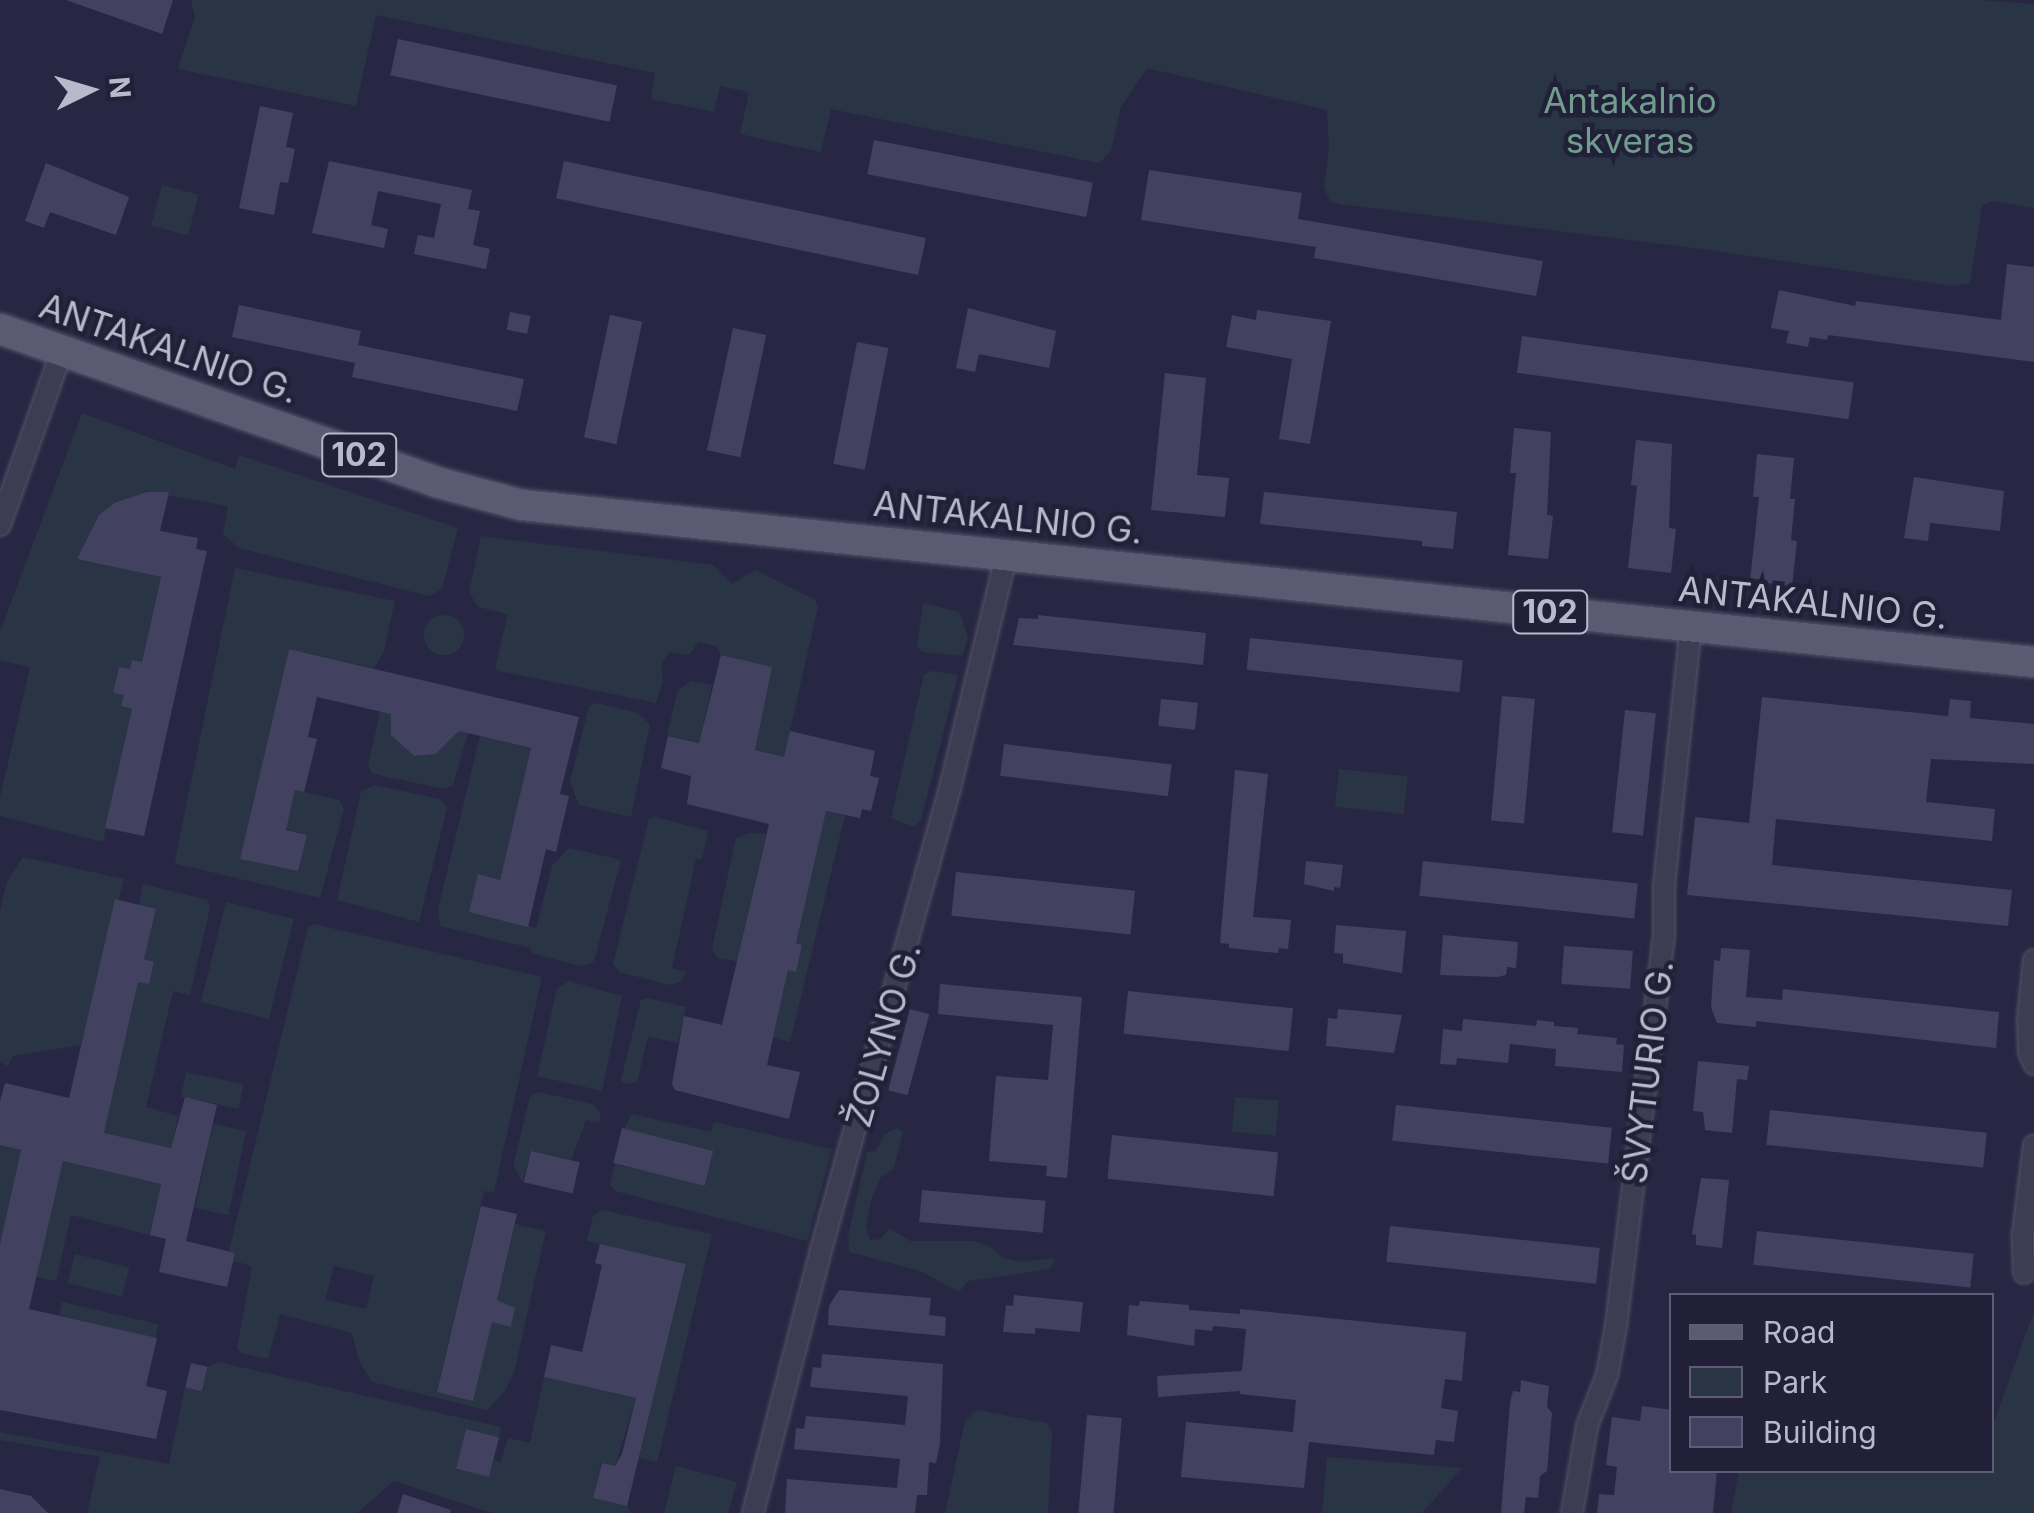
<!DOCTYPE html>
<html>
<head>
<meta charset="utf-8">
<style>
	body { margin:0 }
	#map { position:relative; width:2034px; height:1513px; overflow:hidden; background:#282743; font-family:Inter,sans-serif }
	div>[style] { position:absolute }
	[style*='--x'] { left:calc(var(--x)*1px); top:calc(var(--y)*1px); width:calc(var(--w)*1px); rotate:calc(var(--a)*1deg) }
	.green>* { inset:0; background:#293544; transform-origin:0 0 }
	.round { border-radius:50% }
	.building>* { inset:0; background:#424160; transform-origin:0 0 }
	.roads { filter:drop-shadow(0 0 2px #55546a) drop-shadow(0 0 2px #55546a) }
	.street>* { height:20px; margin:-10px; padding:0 10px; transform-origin:10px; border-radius:10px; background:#3c3c52 }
	.primary>* { height:30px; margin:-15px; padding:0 15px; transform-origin:15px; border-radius:15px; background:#5a5a72 }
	span { translate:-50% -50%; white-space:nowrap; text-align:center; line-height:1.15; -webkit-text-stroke:9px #212038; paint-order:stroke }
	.shield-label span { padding:2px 8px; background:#212038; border:2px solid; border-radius:8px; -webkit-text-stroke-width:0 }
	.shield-label { font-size:32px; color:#bab9cc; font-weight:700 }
	.park-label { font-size:35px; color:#709d8e }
	.street-label { font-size:35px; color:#bab9cc }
	.legend { position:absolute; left:1669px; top:1293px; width:325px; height:180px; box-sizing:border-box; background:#212038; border:2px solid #5e5d73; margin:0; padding:12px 18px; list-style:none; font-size:30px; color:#bab9cc }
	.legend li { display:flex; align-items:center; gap:20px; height:50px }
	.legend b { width:50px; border:2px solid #5e5d73 }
	.north { position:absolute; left:40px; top:40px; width:100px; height:100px; -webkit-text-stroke:8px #212038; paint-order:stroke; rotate:85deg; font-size:28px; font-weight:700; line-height:40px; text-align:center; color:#bab9cc }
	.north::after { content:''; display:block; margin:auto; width:35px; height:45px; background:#bab9cc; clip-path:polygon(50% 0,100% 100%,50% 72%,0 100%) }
</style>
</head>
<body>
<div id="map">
	<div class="green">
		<i style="clip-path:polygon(191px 0,1979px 0,2034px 4px,2034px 208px,1991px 201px,1982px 206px,1970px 283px,1953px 286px,1702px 249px,1340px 204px,1330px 201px,1324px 187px,1329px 148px,1327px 110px,1147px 68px,1121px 107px,1111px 151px,1099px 163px,831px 109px,821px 152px,740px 134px,749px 92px,720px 86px,714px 112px,651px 99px,655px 73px,376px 15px,356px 106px,178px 69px,195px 17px)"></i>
		<i style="left:162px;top:185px;width:38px;height:42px;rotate:15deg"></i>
		<i style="clip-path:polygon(82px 413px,235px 469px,239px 455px,458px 528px,442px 589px,429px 596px,239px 548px,223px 534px,228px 506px,147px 492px,116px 502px,99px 515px,77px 559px,161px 577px,142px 662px,132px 660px,130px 669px,119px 667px,114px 693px,124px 695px,122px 706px,132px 709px,103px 842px,0 816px,0 798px,30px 667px,0 661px,0 632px)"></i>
		<i style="clip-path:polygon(481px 536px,713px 565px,732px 584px,755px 570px,815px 600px,818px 607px,784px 757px,755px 750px,771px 667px,721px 655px,716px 646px,698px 642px,689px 655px,669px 652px,661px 665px,663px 681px,656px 703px,499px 671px,495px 668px,508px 614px,478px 607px,469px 592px)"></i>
		<i style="clip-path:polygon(235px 568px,395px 601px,384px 651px,374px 668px,289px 649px,240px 859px,298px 871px,307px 835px,286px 829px,295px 790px,339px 800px,344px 809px,320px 898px,177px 864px,175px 860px)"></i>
		<i style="clip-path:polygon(923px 603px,960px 612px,968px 638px,962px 656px,923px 652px,917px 647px)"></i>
		<i class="round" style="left:424px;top:615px;width:40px;height:40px"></i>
		<i style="clip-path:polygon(932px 671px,958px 675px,921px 820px,914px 827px,891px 818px,924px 674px)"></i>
		<i style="clip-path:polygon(691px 681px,712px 685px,699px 743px,667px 735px,678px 690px)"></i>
		<i style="clip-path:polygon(597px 703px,637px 713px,650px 724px,631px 817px,579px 805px,570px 782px,589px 706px)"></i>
		<i style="clip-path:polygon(380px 711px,391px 714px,391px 735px,414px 756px,436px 754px,459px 731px,468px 733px,453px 785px,444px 789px,373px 774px,368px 766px)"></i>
		<i style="clip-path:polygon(480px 736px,531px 748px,500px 880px,478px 875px,469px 912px,536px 928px,552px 866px,569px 848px,621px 860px,594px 961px,589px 964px,581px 966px,531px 953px,531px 948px,440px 926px,438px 909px)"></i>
		<i style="left:1339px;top:769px;width:69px;height:38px;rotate:6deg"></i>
		<i style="clip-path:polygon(374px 785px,440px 799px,447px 808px,419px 922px,337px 900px,361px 792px)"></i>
		<i style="clip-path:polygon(822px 810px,845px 815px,790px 1042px,773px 1038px,788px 970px,796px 971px,802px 945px,796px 943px)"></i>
		<i style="clip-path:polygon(655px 817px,708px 831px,702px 859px,696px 859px,672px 968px,686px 972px,682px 981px,670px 985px,619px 972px,613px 964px,649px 819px)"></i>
		<i style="clip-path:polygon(750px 833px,766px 834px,737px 961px,729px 960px,717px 958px,712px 948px,736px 838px)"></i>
		<i style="clip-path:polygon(23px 857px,124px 879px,81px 1045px,13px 1056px,8px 1066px,0 1062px,0 911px,7px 882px)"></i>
		<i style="clip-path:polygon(143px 884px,208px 900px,210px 908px,190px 995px,173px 991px,146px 1107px,178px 1116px,171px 1148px,104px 1133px,138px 982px,154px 962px,144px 959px,155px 909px,139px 905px)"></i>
		<i style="left:226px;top:902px;width:70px;height:103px;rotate:14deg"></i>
		<i style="clip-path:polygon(evenodd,314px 924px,542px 977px,494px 1192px,484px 1191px,437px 1391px,473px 1400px,492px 1322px,511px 1326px,515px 1309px,497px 1300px,515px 1224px,546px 1231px,514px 1372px,505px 1391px,487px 1410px,372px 1382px,359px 1361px,352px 1333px,280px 1314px,268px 1359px,241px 1353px,237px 1348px,252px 1266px,233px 1261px,235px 1253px,229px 1251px,308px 927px,314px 924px,334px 1266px,374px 1276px,366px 1309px,325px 1300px,334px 1266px)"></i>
		<i style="clip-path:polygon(569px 981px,622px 996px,602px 1091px,537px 1076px,557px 988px)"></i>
		<i style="clip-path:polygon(647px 998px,686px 1007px,678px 1043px,648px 1037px,637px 1082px,625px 1084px,621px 1080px,641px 1000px)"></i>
		<i style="left:186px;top:1072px;width:59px;height:25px;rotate:12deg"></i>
		<i style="clip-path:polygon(538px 1092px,593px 1104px,601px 1115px,599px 1123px,586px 1120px,571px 1160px,531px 1151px,523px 1182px,513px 1166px,530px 1096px)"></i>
		<i style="left:1235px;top:1097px;width:44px;height:35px;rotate:5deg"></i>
		<i style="clip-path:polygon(632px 1114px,711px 1132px,714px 1122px,832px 1149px,807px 1241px,615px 1191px,610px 1184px,615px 1164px,704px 1184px,712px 1150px,624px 1129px)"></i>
		<i style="left:213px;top:1124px;width:34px;height:86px;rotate:12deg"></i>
		<i style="clip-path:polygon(897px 1128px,903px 1132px,894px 1168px,880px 1178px,871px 1201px,866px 1226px,870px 1240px,881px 1239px,889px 1228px,910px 1241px,973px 1241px,991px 1247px,1003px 1258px,1023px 1262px,1055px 1258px,1050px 1269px,968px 1281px,959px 1292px,921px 1271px,849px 1252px,848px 1236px,867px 1152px,876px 1151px,885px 1134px)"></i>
		<i style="clip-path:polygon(0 1145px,21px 1150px,0 1244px)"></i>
		<i style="clip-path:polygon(63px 1161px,161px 1184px,150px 1235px,71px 1215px,56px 1281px,36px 1277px)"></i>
		<i style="clip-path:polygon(602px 1210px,712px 1234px,657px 1462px,639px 1458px,686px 1265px,587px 1241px,593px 1216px)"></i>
		<i style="left:75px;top:1254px;width:56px;height:30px;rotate:14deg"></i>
		<i style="left:62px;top:1302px;width:99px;height:14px;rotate:13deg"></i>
		<i style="clip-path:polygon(2034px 1311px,2034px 1513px,1731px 1513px,1739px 1471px,1992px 1470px,1992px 1428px)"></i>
		<i style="clip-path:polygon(218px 1362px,501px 1427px,499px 1437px,466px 1429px,456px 1469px,489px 1477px,494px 1460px,501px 1462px,508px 1438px,530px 1443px,544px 1377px,636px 1398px,615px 1466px,601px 1463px,593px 1498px,627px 1506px,631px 1513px,492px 1513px,394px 1481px,357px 1513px,87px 1513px,100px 1457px,0 1440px,0 1432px,169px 1464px,185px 1387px,202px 1391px,208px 1367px)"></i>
		<i style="clip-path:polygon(977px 1410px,1046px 1423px,1052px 1431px,1048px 1513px,945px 1513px,965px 1421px)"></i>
		<i style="clip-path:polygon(1327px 1457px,1462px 1468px,1422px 1513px,1322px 1513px)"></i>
		<i style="clip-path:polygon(676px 1466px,737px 1482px,728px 1513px,664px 1513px)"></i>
	</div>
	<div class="building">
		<i style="clip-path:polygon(66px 0,173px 0,162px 34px)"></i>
		<i style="left:398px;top:39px;width:224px;height:37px;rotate:12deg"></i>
		<i style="clip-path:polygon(260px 106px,293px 113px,286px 147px,295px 149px,288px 183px,280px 182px,274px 215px,239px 208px)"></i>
		<i style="left:874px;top:140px;width:223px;height:35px;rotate:11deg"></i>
		<i style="clip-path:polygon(329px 161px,472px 190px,468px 209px,480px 211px,473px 245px,490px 249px,486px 269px,414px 254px,418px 235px,434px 238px,441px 204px,378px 191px,371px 225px,388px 229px,384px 248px,312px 233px)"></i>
		<i style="left:564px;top:161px;width:370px;height:38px;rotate:12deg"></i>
		<i style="clip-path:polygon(46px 163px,129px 197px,116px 235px,50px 212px,44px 228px,25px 221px)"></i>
		<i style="clip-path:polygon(1149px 170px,1302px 193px,1298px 219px,1543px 261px,1536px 296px,1314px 258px,1316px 247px,1141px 220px)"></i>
		<i style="clip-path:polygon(2007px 264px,2034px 267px,2034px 362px,1828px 335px,1827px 340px,1810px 337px,1808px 347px,1786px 343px,1789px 331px,1771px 328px,1779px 290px,1855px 306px,1856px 301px,2001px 320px)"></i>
		<i style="clip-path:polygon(239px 305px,361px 331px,358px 345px,524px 379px,517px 411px,352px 377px,355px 363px,232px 337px)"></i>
		<i style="clip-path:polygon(968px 308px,1056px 331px,1049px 368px,979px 354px,975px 372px,956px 368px)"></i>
		<i style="clip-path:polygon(1257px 310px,1331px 321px,1310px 444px,1279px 439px,1292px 359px,1226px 347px,1232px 315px,1256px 320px)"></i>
		<i style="left:510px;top:312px;width:21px;height:18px;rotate:11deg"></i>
		<i style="left:610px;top:315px;width:33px;height:125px;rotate:12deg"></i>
		<i style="left:733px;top:328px;width:34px;height:125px;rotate:12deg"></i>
		<i style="left:1522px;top:336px;width:335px;height:37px;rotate:8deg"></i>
		<i style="left:857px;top:342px;width:32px;height:124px;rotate:11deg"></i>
		<i style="clip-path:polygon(1165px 373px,1206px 378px,1197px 475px,1229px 478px,1225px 517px,1151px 510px)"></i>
		<i style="clip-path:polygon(1514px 428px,1551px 432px,1547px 515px,1553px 516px,1548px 559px,1508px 555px,1516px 473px,1510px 473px)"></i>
		<i style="clip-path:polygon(1636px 440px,1672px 444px,1669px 528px,1676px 529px,1671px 573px,1628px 568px,1637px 486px,1631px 485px)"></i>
		<i style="clip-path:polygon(1757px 454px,1794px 458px,1790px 499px,1795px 499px,1791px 540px,1797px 541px,1792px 586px,1750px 581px,1759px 497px,1753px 497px)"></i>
		<i style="clip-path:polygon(1914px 477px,2004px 491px,2000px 531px,1930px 523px,1928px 541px,1904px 538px)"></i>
		<i style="clip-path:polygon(147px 492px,169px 492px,160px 531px,198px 538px,196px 549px,207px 551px,144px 836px,105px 828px,132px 709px,121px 706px,124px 695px,113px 693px,119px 667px,130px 669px,132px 660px,142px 662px,161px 577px,77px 559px,99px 515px,116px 502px)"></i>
		<i style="clip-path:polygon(1264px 492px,1457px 512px,1453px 549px,1422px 546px,1422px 541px,1260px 524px)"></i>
		<i style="clip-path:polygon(1038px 615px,1206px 633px,1203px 665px,1013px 645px,1019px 618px,1038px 619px)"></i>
		<i style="left:1250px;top:638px;width:214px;height:32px;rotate:6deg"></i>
		<i style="clip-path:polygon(289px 649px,579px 717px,560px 794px,569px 796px,556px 852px,546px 849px,528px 927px,469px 912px,478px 874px,500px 880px,531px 748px,459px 731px,436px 754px,414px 756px,391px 735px,391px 714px,317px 697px,308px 737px,317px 739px,304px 792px,295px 790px,286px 830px,307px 835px,298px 871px,240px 859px)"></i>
		<i style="clip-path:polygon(721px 655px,772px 667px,755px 750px,784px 757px,790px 731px,875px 751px,870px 776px,879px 778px,871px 811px,862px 809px,860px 818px,826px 811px,796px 943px,802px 945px,796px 972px,788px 970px,767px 1065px,800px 1072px,789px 1119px,675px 1090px,672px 1084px,684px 1016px,722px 1025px,769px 824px,687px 804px,691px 776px,661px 768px,668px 736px,699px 743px)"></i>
		<i style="left:1502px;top:696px;width:33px;height:125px;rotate:5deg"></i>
		<i style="clip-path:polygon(1762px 697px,1948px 716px,1950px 699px,1971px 701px,1970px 718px,2034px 724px,2034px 764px,1931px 759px,1926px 802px,1995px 809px,1992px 841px,1776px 819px,1772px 865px,2012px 890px,2008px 926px,1687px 895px,1695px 817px,1749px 823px)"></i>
		<i style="left:1161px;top:699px;width:37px;height:27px;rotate:6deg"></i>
		<i style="left:1625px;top:710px;width:31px;height:123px;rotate:6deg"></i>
		<i style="left:1004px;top:744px;width:169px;height:32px;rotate:7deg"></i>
		<i style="clip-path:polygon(1235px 770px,1268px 774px,1253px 917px,1291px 920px,1288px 949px,1279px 948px,1278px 953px,1229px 948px,1229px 944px,1220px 943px)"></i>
		<i style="clip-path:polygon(1306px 861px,1343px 865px,1340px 888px,1334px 887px,1334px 891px,1304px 884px)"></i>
		<i style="left:1423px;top:861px;width:216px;height:35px;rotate:6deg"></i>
		<i style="left:956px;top:872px;width:180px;height:44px;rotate:6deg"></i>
		<i style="clip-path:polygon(115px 899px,156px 909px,144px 959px,154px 962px,149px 984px,138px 982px,104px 1133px,171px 1148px,185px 1097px,217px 1105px,186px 1241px,235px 1253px,227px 1287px,159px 1272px,166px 1239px,150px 1235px,161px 1184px,63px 1161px,29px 1309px,157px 1338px,146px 1386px,167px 1391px,156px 1439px,0 1410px,0 1244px,21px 1150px,0 1145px,0 1101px,5px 1083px,69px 1098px)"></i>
		<i style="clip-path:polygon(1336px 925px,1406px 931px,1402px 973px,1343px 963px,1343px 954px,1334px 953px)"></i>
		<i style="clip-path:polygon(1443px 935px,1518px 942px,1516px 968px,1507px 967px,1506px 975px,1497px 977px,1440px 975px)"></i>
		<i style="left:1564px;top:946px;width:69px;height:38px;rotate:4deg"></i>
		<i style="clip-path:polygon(1721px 948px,1750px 950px,1746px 997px,1782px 1000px,1783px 989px,1999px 1012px,1996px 1048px,1756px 1021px,1756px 1027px,1717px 1023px,1711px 1007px,1714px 960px,1720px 961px)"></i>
		<i style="clip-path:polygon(940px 984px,1082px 997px,1067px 1178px,1046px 1176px,1047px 1166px,989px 1161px,996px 1076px,1048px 1080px,1053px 1025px,938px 1014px)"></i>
		<i style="left:1128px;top:991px;width:166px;height:43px;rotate:6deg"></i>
		<i style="left:910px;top:1009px;width:20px;height:84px;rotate:15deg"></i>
		<i style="clip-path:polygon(1338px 1009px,1402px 1015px,1394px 1053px,1326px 1046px,1328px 1018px,1337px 1019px)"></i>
		<i style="clip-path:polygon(1463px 1019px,1536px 1026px,1537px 1020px,1554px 1022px,1554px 1026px,1578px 1028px,1577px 1034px,1617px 1038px,1616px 1044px,1624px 1045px,1622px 1072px,1555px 1066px,1556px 1049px,1510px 1044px,1508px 1063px,1457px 1058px,1456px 1065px,1440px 1064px,1443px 1029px,1462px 1031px)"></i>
		<i style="clip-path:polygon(1698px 1061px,1749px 1066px,1747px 1080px,1737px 1079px,1732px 1133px,1705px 1130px,1703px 1112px,1693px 1111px)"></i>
		<i style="left:1396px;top:1105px;width:217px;height:36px;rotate:6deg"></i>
		<i style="left:1770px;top:1110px;width:218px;height:35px;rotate:6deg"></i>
		<i style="left:622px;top:1128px;width:94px;height:36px;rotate:14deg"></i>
		<i style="left:1112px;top:1135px;width:167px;height:44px;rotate:6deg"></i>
		<i style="left:531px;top:1151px;width:50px;height:32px;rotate:13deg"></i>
		<i style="clip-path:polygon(1701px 1178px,1729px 1180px,1722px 1248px,1696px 1245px,1696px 1235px,1692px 1234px)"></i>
		<i style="left:922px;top:1190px;width:124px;height:32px;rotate:5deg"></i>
		<i style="clip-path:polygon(481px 1206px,517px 1214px,497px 1300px,515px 1308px,511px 1327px,492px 1322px,473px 1401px,437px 1392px)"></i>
		<i style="left:1390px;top:1226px;width:211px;height:36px;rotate:6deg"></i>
		<i style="left:1757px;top:1231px;width:218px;height:34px;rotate:6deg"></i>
		<i style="clip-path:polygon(600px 1244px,686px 1264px,627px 1506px,593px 1498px,602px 1463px,615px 1466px,622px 1454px,636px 1398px,544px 1377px,551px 1345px,582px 1352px,602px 1265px,595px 1263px)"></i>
		<i style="clip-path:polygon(839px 1290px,931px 1298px,929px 1315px,946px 1317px,945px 1336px,828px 1325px,829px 1306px)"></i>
		<i style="clip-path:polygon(1014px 1295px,1083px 1302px,1080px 1332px,1035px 1328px,1035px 1334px,1003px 1332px,1006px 1305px,1013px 1306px)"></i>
		<i style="clip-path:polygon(1140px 1301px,1189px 1305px,1189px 1310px,1240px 1314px,1240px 1309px,1466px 1332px,1462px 1381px,1445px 1379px,1441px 1408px,1458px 1411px,1454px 1442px,1436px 1440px,1434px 1455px,1309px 1442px,1304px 1488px,1181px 1477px,1186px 1422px,1293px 1432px,1296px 1400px,1240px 1394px,1240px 1391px,1158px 1397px,1157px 1376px,1242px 1371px,1246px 1329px,1213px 1326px,1212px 1331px,1195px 1329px,1194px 1346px,1127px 1335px,1129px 1305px,1139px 1306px)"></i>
		<i style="clip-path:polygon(822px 1354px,943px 1364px,940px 1443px,936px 1463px,929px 1462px,927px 1495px,917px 1495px,915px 1513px,785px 1513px,787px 1479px,897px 1488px,900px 1459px,794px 1449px,796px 1428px,804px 1429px,806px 1416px,905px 1425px,908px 1396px,810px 1387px,813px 1367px,821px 1368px)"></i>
		<i style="left:191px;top:1363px;width:17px;height:25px;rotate:13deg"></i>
		<i style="clip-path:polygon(1521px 1380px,1549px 1386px,1547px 1407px,1552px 1413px,1547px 1471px,1540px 1476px,1538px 1498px,1526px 1497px,1524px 1513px,1501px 1513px,1510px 1403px,1513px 1391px,1520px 1392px)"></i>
		<i style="clip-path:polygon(1642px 1406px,1672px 1410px,1672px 1470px,1717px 1470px,1713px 1513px,1597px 1513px,1599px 1494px,1614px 1495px,1617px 1467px,1606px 1465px,1612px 1417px,1640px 1421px)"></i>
		<i style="left:1087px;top:1415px;width:35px;height:98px;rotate:5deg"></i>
		<i style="left:466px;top:1429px;width:34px;height:41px;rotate:14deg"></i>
		<i style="clip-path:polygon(0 1489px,31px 1496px,48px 1513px,0 1513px)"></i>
		<i style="clip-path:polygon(403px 1494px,451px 1510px,450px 1513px,397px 1513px)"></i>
	</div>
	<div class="roads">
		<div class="street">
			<i style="--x:0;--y:525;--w:185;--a:-70.4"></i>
			<i style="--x:2034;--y:960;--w:60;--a:95.7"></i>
			<i style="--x:2028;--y:1020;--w:32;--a:88"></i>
			<i style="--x:2029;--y:1052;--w:13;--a:67"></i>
			<i style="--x:2024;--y:1273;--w:38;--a:-92"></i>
			<i style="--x:2023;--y:1235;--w:90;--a:-83"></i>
			<i style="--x:753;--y:1513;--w:272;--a:-75.5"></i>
			<i style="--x:821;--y:1250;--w:484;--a:-74.4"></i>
			<i style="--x:951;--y:784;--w:235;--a:-76.4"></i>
			<i style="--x:1572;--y:1513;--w:88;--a:-80.2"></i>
			<i style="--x:1587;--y:1426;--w:55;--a:-68.6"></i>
			<i style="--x:1607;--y:1375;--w:50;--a:-79.6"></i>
			<i style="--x:1616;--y:1326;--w:395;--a:-83"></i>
			<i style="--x:1664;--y:934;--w:48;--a:-90"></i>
			<i style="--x:1664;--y:886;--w:261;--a:-84.1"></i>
		</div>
		<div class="primary">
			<i style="--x:0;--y:329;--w:462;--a:19.3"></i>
			<i style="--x:436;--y:482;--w:89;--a:15"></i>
			<i style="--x:522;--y:505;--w:1520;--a:5.93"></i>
		</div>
	</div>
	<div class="shield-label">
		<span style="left:359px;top:455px">102</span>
		<span style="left:1550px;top:612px">102</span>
	</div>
	<div class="park-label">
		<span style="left:1630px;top:120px">Antakalnio<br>skveras</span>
	</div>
	<div class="street-label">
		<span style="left:169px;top:348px;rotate:19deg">ANTAKALNIO G.</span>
		<span style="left:1008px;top:517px;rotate:6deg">ANTAKALNIO G.</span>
		<span style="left:1813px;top:602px;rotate:6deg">ANTAKALNIO G.</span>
		<span style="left:883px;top:1035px;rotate:-74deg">ŽOLYNO G.</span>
		<span style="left:1647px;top:1072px;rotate:-83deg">ŠVYTURIO G.</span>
	</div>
	<ul class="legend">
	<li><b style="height:12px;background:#5a5a72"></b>Road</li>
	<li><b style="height:28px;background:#293544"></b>Park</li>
	<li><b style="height:28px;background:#424160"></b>Building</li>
	</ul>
	<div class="north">N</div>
</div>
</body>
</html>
